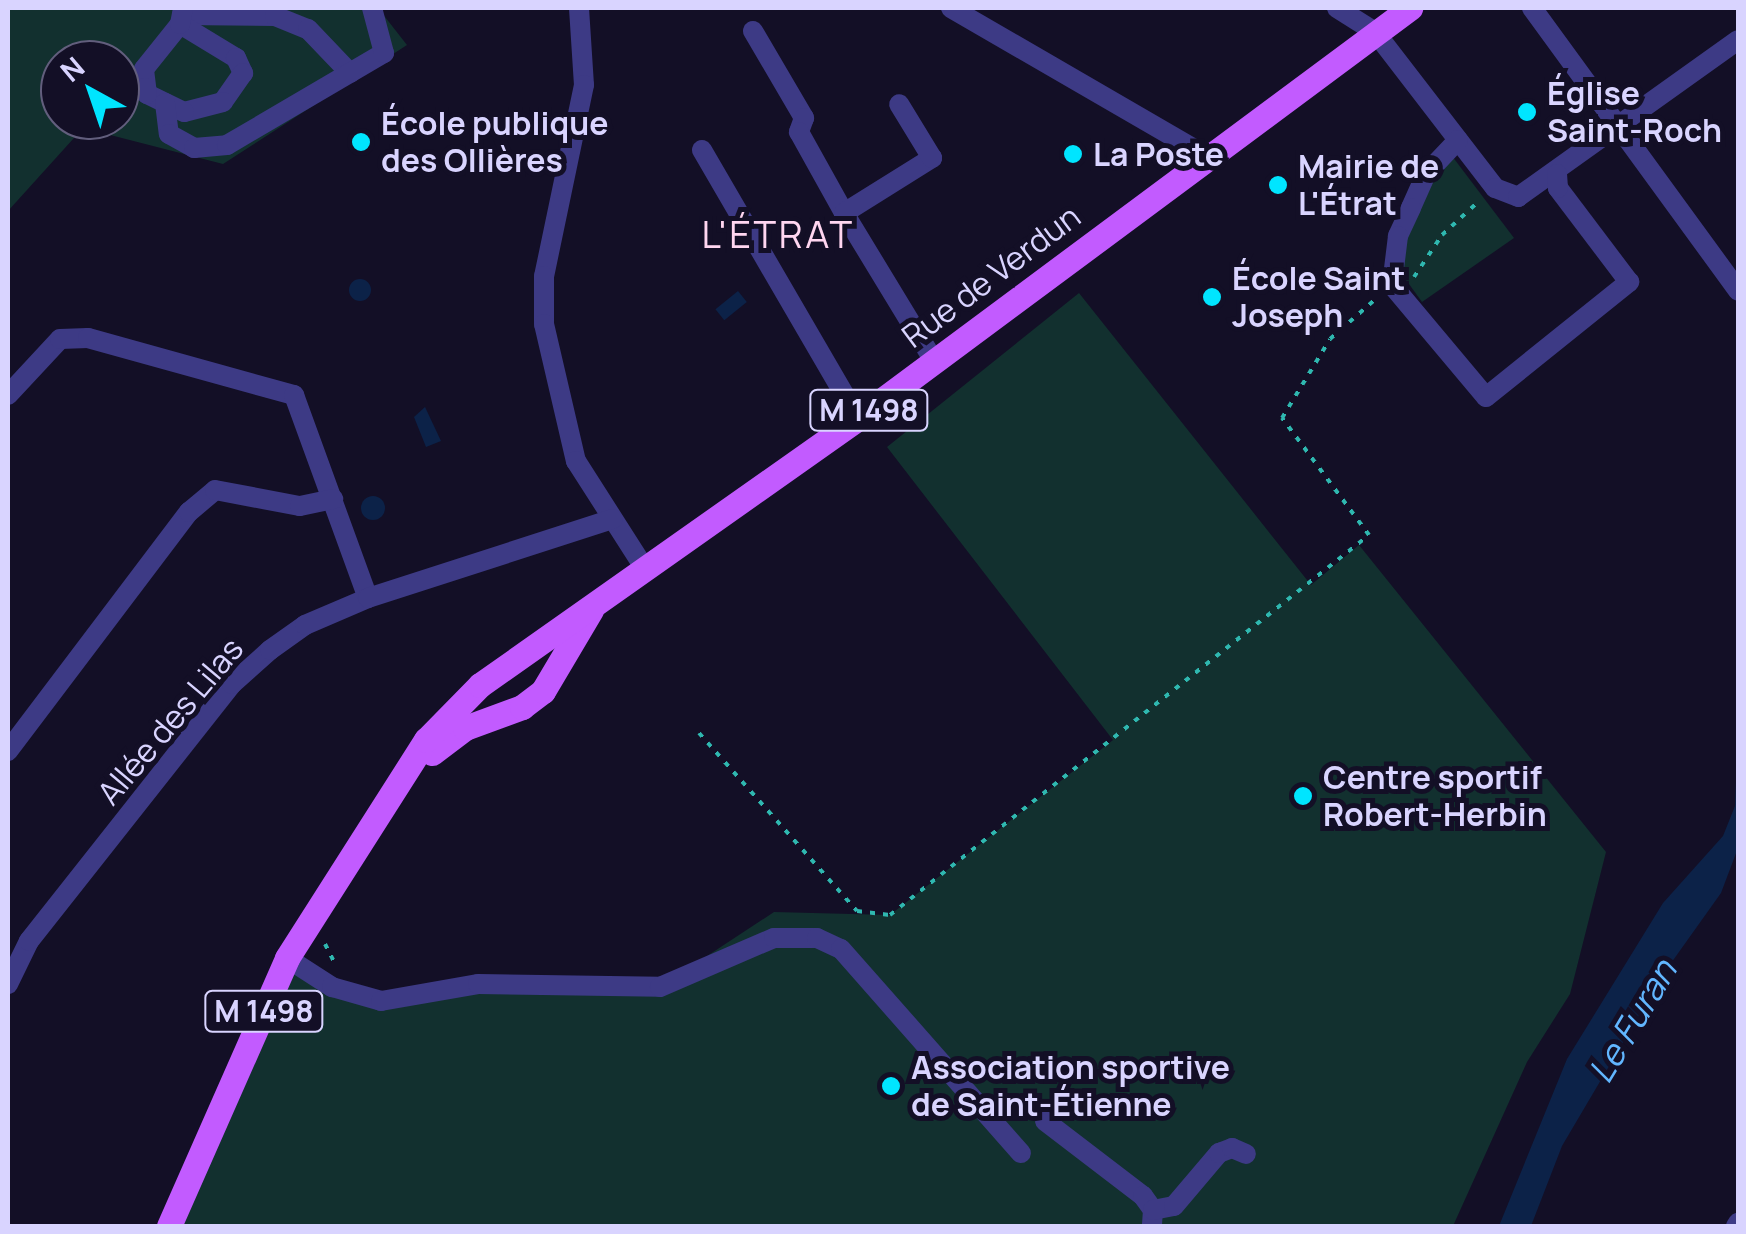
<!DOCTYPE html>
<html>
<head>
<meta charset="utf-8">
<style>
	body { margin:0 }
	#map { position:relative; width:1746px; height:1234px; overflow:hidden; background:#130f26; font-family:Manrope,sans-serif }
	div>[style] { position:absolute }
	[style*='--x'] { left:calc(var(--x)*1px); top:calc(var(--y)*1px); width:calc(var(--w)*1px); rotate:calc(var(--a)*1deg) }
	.green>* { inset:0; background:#12302f }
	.water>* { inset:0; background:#0c2248; transform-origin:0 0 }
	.round { border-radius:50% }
	.path>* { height:4px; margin-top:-2px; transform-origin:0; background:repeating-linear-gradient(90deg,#2fb8b0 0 5px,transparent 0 13px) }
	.minor>* { height:20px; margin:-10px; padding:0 10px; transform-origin:10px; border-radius:10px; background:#3d3a85 }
	.major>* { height:25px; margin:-12.5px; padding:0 12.5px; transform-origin:12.5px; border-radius:12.5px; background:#c25bff }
	.dots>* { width:28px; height:28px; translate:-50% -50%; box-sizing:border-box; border:5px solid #130f26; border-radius:50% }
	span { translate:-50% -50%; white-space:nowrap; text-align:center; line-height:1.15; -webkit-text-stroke:10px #130f26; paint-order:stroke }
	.shield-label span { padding:2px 8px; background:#130f26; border:2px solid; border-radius:8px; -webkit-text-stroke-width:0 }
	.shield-label { font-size:30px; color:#d9d4ff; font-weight:700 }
	.poi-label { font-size:32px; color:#d9d4ff; font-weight:700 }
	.left { translate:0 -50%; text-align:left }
	.street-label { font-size:32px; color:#d9d4ff }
	.water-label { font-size:35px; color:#62b6ff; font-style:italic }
	.quarter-label { font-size:38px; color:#ffd6f0; letter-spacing:2.5px }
	.frame { position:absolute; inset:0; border:10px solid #d9d4ff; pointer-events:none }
	.north { position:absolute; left:40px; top:40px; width:100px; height:100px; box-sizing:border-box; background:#130f26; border:2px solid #625e7d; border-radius:50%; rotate:320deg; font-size:28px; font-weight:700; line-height:40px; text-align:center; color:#d9d4ff }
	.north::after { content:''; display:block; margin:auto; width:35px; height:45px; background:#00e5ff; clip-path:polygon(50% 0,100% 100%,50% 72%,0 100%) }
</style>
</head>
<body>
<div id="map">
	<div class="green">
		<i style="clip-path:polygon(evenodd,8px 8px,378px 8px,407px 45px,223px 164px,83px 128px,8px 211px,8px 8px,60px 60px,120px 60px,120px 120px,60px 120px,60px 60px)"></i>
		<i style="clip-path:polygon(1452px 156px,1514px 238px,1422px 302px,1401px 273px,1402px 248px,1437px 171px)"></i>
		<i style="clip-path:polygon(1079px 293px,1311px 585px,1359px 545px,1606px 852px,1570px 994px,1527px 1062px,1453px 1226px,169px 1226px,287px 958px,381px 1001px,478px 984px,660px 987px,774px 912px,890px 915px,1113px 740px,887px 447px)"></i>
	</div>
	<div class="water">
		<i class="round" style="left:349px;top:279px;width:22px;height:22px"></i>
		<i style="left:738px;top:291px;width:14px;height:29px;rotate:51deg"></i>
		<i style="clip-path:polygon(425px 407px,441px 441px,426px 447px,414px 417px)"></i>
		<i class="round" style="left:361px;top:496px;width:24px;height:24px"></i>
		<i style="clip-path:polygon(1738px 732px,1738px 848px,1721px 893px,1664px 973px,1562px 1146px,1531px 1226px,1499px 1226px,1567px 1059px,1663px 903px,1723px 836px,1735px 806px)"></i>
	</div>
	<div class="path">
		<i style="--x:1414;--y:277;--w:50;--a:-56.3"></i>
		<i style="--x:1442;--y:235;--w:50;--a:-42.6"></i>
		<i style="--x:699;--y:733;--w:238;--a:48.4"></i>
		<i style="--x:857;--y:911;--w:33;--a:7"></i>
		<i style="--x:890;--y:915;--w:611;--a:-38.43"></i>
		<i style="--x:1369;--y:535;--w:146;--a:-126.6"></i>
		<i style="--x:1282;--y:418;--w:92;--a:-58.7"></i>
		<i style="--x:1330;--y:339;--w:64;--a:-41.2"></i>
		<i style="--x:325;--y:944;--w:20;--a:63"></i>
		<i style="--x:289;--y:1008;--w:31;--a:-7"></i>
	</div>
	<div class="minor">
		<i style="--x:579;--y:8;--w:77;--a:86.3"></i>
		<i style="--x:584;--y:85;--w:195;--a:101.8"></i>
		<i style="--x:544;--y:276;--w:48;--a:90"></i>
		<i style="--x:544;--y:324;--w:141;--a:76.9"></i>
		<i style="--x:576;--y:461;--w:128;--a:57.4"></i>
		<i style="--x:951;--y:8;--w:297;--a:30.1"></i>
		<i style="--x:1337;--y:8;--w:45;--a:32.3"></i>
		<i style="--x:1375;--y:32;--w:197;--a:52.4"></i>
		<i style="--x:1495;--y:188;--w:25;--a:21"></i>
		<i style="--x:1518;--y:197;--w:270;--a:-35.5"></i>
		<i style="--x:1532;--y:8;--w:350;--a:53.9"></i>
		<i style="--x:182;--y:15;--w:93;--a:0.6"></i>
		<i style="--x:275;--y:16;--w:35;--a:22"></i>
		<i style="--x:308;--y:29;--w:61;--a:46.3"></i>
		<i style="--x:180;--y:24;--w:66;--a:31.3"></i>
		<i style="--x:236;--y:58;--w:17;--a:65"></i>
		<i style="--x:243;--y:73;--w:35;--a:125"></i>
		<i style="--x:223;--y:102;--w:40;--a:165.6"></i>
		<i style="--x:184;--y:112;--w:41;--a:-154.1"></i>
		<i style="--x:147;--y:94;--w:25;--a:-97"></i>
		<i style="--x:144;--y:69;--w:58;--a:-51.3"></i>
		<i style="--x:180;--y:24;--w:16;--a:-79"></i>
		<i style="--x:753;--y:31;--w:101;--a:59.6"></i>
		<i style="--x:804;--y:118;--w:15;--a:110"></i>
		<i style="--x:799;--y:132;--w:93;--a:60.9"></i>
		<i style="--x:844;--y:213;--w:173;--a:58.7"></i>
		<i style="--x:165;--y:103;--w:31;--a:83"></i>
		<i style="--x:169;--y:134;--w:29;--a:29"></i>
		<i style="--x:194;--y:148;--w:33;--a:-5"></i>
		<i style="--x:227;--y:145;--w:182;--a:-30.4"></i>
		<i style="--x:384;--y:53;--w:47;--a:-104.9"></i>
		<i style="--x:1458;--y:140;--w:47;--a:133.3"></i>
		<i style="--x:1426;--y:174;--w:37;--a:114"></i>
		<i style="--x:1411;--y:208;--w:31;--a:115"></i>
		<i style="--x:1398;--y:236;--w:49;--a:97"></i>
		<i style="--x:1392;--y:285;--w:146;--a:50"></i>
		<i style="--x:1486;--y:397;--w:184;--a:-38.8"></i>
		<i style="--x:1629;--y:282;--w:118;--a:-127.1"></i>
		<i style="--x:1558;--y:188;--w:14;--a:-94"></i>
		<i style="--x:702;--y:150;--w:310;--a:59.8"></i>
		<i style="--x:844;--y:213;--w:104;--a:-32"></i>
		<i style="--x:932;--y:158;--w:63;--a:-121.4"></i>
		<i style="--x:8;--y:395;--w:76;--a:-47.1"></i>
		<i style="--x:60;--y:339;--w:28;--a:-2"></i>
		<i style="--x:88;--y:338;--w:214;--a:15.5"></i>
		<i style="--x:294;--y:395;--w:216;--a:70"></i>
		<i style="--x:8;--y:751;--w:300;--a:-52.9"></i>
		<i style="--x:189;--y:512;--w:34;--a:-40"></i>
		<i style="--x:215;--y:490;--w:86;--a:10.7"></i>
		<i style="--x:300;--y:506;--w:34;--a:-12"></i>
		<i style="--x:287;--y:958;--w:54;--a:32.8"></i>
		<i style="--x:332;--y:987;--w:51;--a:15.9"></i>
		<i style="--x:381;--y:1001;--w:98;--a:-9.9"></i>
		<i style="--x:478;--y:984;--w:182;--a:0.9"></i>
		<i style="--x:660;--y:987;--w:124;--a:-23.3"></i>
		<i style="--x:774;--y:938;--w:43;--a:0"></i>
		<i style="--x:817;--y:938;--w:26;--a:25"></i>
		<i style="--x:841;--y:949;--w:272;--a:48.6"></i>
		<i style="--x:8;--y:984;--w:48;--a:-64"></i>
		<i style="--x:29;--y:941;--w:328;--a:-51.7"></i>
		<i style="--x:232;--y:684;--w:51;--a:-41.8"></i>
		<i style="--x:270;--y:650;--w:43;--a:-35.5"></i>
		<i style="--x:305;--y:625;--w:69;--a:-23.2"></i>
		<i style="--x:368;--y:598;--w:257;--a:-17.9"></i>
		<i style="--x:1045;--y:1121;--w:123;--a:37.4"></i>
		<i style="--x:1143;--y:1196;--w:17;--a:54"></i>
		<i style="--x:1153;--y:1210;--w:16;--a:94"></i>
		<i style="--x:1153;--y:1210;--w:21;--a:-11"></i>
		<i style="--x:1174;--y:1206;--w:70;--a:-49.7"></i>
		<i style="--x:1219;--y:1153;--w:14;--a:-21"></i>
		<i style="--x:1232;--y:1148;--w:15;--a:23"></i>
		<i style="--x:1736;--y:1226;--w:4;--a:-56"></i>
	</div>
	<div class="major">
		<i style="--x:432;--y:753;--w:41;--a:-37.1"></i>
		<i style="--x:465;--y:728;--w:61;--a:-20.2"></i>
		<i style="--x:522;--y:707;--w:26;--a:-37"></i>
		<i style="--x:543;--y:691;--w:94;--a:-59.3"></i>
		<i style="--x:169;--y:1226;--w:293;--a:-66.2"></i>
		<i style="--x:287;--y:958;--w:259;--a:-57.5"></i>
		<i style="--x:426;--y:740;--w:77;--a:-45.5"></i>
		<i style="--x:480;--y:685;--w:463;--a:-35.2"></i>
		<i style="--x:858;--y:418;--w:688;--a:-36.6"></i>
	</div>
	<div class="dots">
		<i style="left:1527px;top:112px;background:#00e5ff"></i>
		<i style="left:361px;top:142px;background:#00e5ff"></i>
		<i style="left:1073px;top:154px;background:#00e5ff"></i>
		<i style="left:1278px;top:185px;background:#00e5ff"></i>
		<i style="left:1212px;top:297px;background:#00e5ff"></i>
		<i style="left:1303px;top:796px;background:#00e5ff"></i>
		<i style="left:891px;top:1086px;background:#00e5ff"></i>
	</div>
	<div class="shield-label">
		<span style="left:869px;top:410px">M 1498</span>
		<span style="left:264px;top:1011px">M 1498</span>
	</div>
	<div class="poi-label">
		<span class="left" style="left:1547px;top:112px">Église<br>Saint-Roch</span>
		<span class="left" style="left:381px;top:142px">École publique<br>des Ollières</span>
		<span class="left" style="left:1093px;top:154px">La Poste</span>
		<span class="left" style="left:1298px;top:185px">Mairie de<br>L'Étrat</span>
		<span class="left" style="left:1232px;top:297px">École Saint<br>Joseph</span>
		<span class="left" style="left:1323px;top:796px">Centre sportif<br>Robert-Herbin</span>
		<span class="left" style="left:911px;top:1086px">Association sportive<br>de Saint-Étienne</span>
	</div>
	<div class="street-label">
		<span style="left:991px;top:276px;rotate:-37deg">Rue de Verdun</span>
		<span style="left:170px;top:721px;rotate:-50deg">Allée des Lilas</span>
	</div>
	<div class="water-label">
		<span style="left:1632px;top:1021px;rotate:-59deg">Le Furan</span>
	</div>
	<div class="quarter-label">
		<span style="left:778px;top:234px">L'ÉTRAT</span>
	</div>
	<div class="frame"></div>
	<div class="north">N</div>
</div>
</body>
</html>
